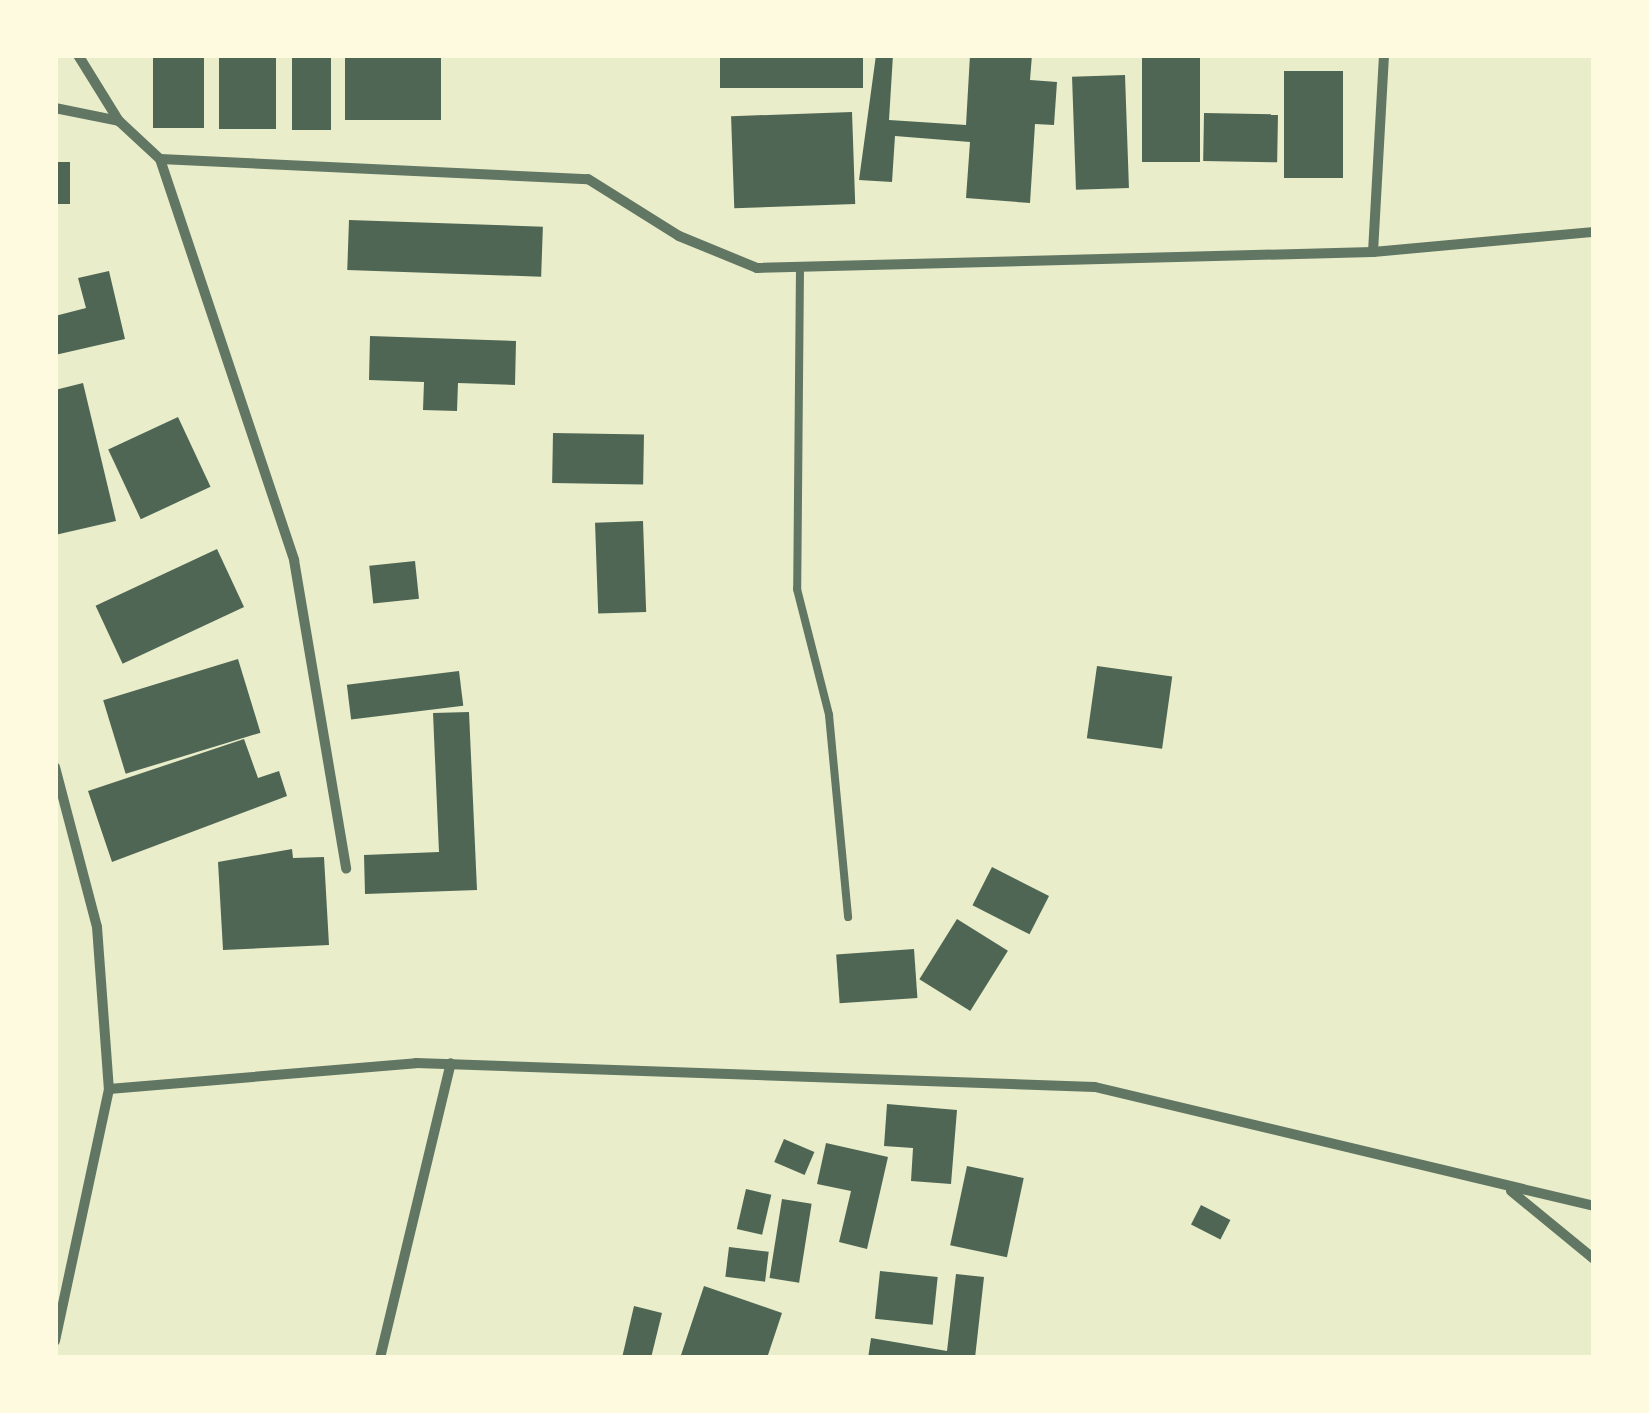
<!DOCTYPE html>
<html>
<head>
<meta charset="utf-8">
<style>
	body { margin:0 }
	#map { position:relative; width:1649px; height:1413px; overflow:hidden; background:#e9edc9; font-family:Mulish,sans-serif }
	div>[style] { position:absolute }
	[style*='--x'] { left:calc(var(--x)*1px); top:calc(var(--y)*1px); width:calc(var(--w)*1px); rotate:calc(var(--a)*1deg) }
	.building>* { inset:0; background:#4f6655; transform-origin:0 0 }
	.service>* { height:8px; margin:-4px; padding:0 4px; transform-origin:4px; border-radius:4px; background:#617663 }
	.minor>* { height:10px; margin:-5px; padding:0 5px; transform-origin:5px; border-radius:5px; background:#617663 }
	span { translate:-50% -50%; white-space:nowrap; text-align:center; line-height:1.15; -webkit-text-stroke:10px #fefae0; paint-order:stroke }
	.frame { position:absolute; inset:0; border:58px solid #fefae0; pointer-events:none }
</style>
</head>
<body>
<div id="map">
	<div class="building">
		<i style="left:153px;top:55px;width:51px;height:73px"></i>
		<i style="left:219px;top:55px;width:57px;height:74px"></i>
		<i style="left:292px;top:55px;width:39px;height:75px"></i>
		<i style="left:345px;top:55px;width:96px;height:65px"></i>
		<i style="left:720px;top:55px;width:143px;height:33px"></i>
		<i style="clip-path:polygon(876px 55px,893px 55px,889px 120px,966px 125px,970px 55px,1032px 55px,1030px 80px,1057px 82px,1054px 125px,1035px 124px,1030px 203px,966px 198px,970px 142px,895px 136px,892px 182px,859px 180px)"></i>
		<i style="left:1142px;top:55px;width:58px;height:107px"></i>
		<i style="left:1284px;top:71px;width:59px;height:107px"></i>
		<i style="left:1125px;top:75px;width:113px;height:53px;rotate:88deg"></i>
		<i style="left:852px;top:112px;width:92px;height:121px;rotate:88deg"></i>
		<i style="left:1204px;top:113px;width:74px;height:48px;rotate:1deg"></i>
		<i style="left:55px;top:162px;width:15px;height:42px"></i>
		<i style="left:349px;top:220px;width:194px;height:50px;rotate:2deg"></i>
		<i style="clip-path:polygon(109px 271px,125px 339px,55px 355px,55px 316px,86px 308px,78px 278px)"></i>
		<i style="clip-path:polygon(370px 336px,516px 341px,515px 385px,458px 383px,457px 411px,423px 410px,424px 382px,369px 380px)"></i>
		<i style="clip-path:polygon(83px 383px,116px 521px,55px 535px,55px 390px)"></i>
		<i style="left:178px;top:417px;width:77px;height:77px;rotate:65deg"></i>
		<i style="left:553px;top:433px;width:91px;height:50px;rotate:1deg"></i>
		<i style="left:643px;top:521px;width:91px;height:48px;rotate:88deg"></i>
		<i style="left:217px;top:549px;width:64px;height:134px;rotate:65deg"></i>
		<i style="left:415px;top:561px;width:38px;height:46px;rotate:84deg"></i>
		<i style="left:238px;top:659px;width:77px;height:141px;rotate:73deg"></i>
		<i style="left:1097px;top:666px;width:76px;height:73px;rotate:8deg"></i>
		<i style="left:459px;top:671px;width:35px;height:113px;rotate:83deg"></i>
		<i style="clip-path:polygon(469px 712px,477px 890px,365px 894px,364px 855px,439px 852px,433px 713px)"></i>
		<i style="clip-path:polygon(244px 739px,258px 778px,279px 771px,287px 796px,112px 862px,88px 791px)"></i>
		<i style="clip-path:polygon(292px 849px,293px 858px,324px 857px,329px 945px,223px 950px,218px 862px)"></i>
		<i style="left:992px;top:867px;width:64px;height:43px;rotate:27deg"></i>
		<i style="left:957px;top:919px;width:60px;height:71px;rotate:32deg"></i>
		<i style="left:914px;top:949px;width:49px;height:78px;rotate:86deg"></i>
		<i style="clip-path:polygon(887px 1104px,957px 1110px,951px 1184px,911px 1181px,913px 1148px,884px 1146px)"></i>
		<i style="left:784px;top:1139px;width:33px;height:25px;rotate:23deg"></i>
		<i style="clip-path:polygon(826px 1143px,888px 1157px,867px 1249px,839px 1242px,851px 1191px,817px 1184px)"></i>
		<i style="left:967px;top:1166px;width:58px;height:81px;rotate:12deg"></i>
		<i style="left:746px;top:1189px;width:26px;height:41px;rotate:13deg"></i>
		<i style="left:782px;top:1199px;width:30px;height:80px;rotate:9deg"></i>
		<i style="left:1201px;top:1205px;width:33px;height:22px;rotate:27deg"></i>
		<i style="left:729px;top:1247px;width:40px;height:30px;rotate:7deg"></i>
		<i style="left:880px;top:1271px;width:58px;height:48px;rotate:6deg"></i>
		<i style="clip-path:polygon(956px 1274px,984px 1277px,975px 1358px,868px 1358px,871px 1338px,947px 1351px)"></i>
		<i style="clip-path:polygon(704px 1286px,782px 1313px,767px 1358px,680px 1358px)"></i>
		<i style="clip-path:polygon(634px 1306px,662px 1313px,651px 1358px,622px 1358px)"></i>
	</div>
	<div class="service">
		<i style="--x:800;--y:267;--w:322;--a:90.5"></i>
		<i style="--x:797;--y:589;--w:130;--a:75.7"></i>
		<i style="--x:829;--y:715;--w:203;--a:84.6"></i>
	</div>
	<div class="minor">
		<i style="--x:78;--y:55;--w:78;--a:58.2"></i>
		<i style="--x:119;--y:121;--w:56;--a:42.8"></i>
		<i style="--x:160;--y:159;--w:423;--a:71.5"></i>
		<i style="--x:294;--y:560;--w:313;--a:80.4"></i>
		<i style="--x:55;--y:108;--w:65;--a:11.5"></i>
		<i style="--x:160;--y:159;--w:428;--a:2.7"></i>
		<i style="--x:588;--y:179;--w:107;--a:32.1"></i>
		<i style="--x:679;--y:236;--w:84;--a:22.3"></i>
		<i style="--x:757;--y:268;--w:616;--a:-1.49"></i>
		<i style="--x:1373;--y:252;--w:222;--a:-5.2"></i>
		<i style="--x:1373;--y:252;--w:197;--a:-86.8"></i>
		<i style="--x:55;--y:767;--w:165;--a:75.3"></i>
		<i style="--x:97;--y:927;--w:162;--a:85.8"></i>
		<i style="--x:109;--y:1089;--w:308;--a:-4.8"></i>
		<i style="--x:416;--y:1063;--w:679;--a:2.02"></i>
		<i style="--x:1095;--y:1087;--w:513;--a:13.41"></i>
		<i style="--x:1511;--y:1191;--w:107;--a:39.3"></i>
		<i style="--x:55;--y:1341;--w:258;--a:-77.9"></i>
		<i style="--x:380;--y:1358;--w:303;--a:-76.5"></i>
	</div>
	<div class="frame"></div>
</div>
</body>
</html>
